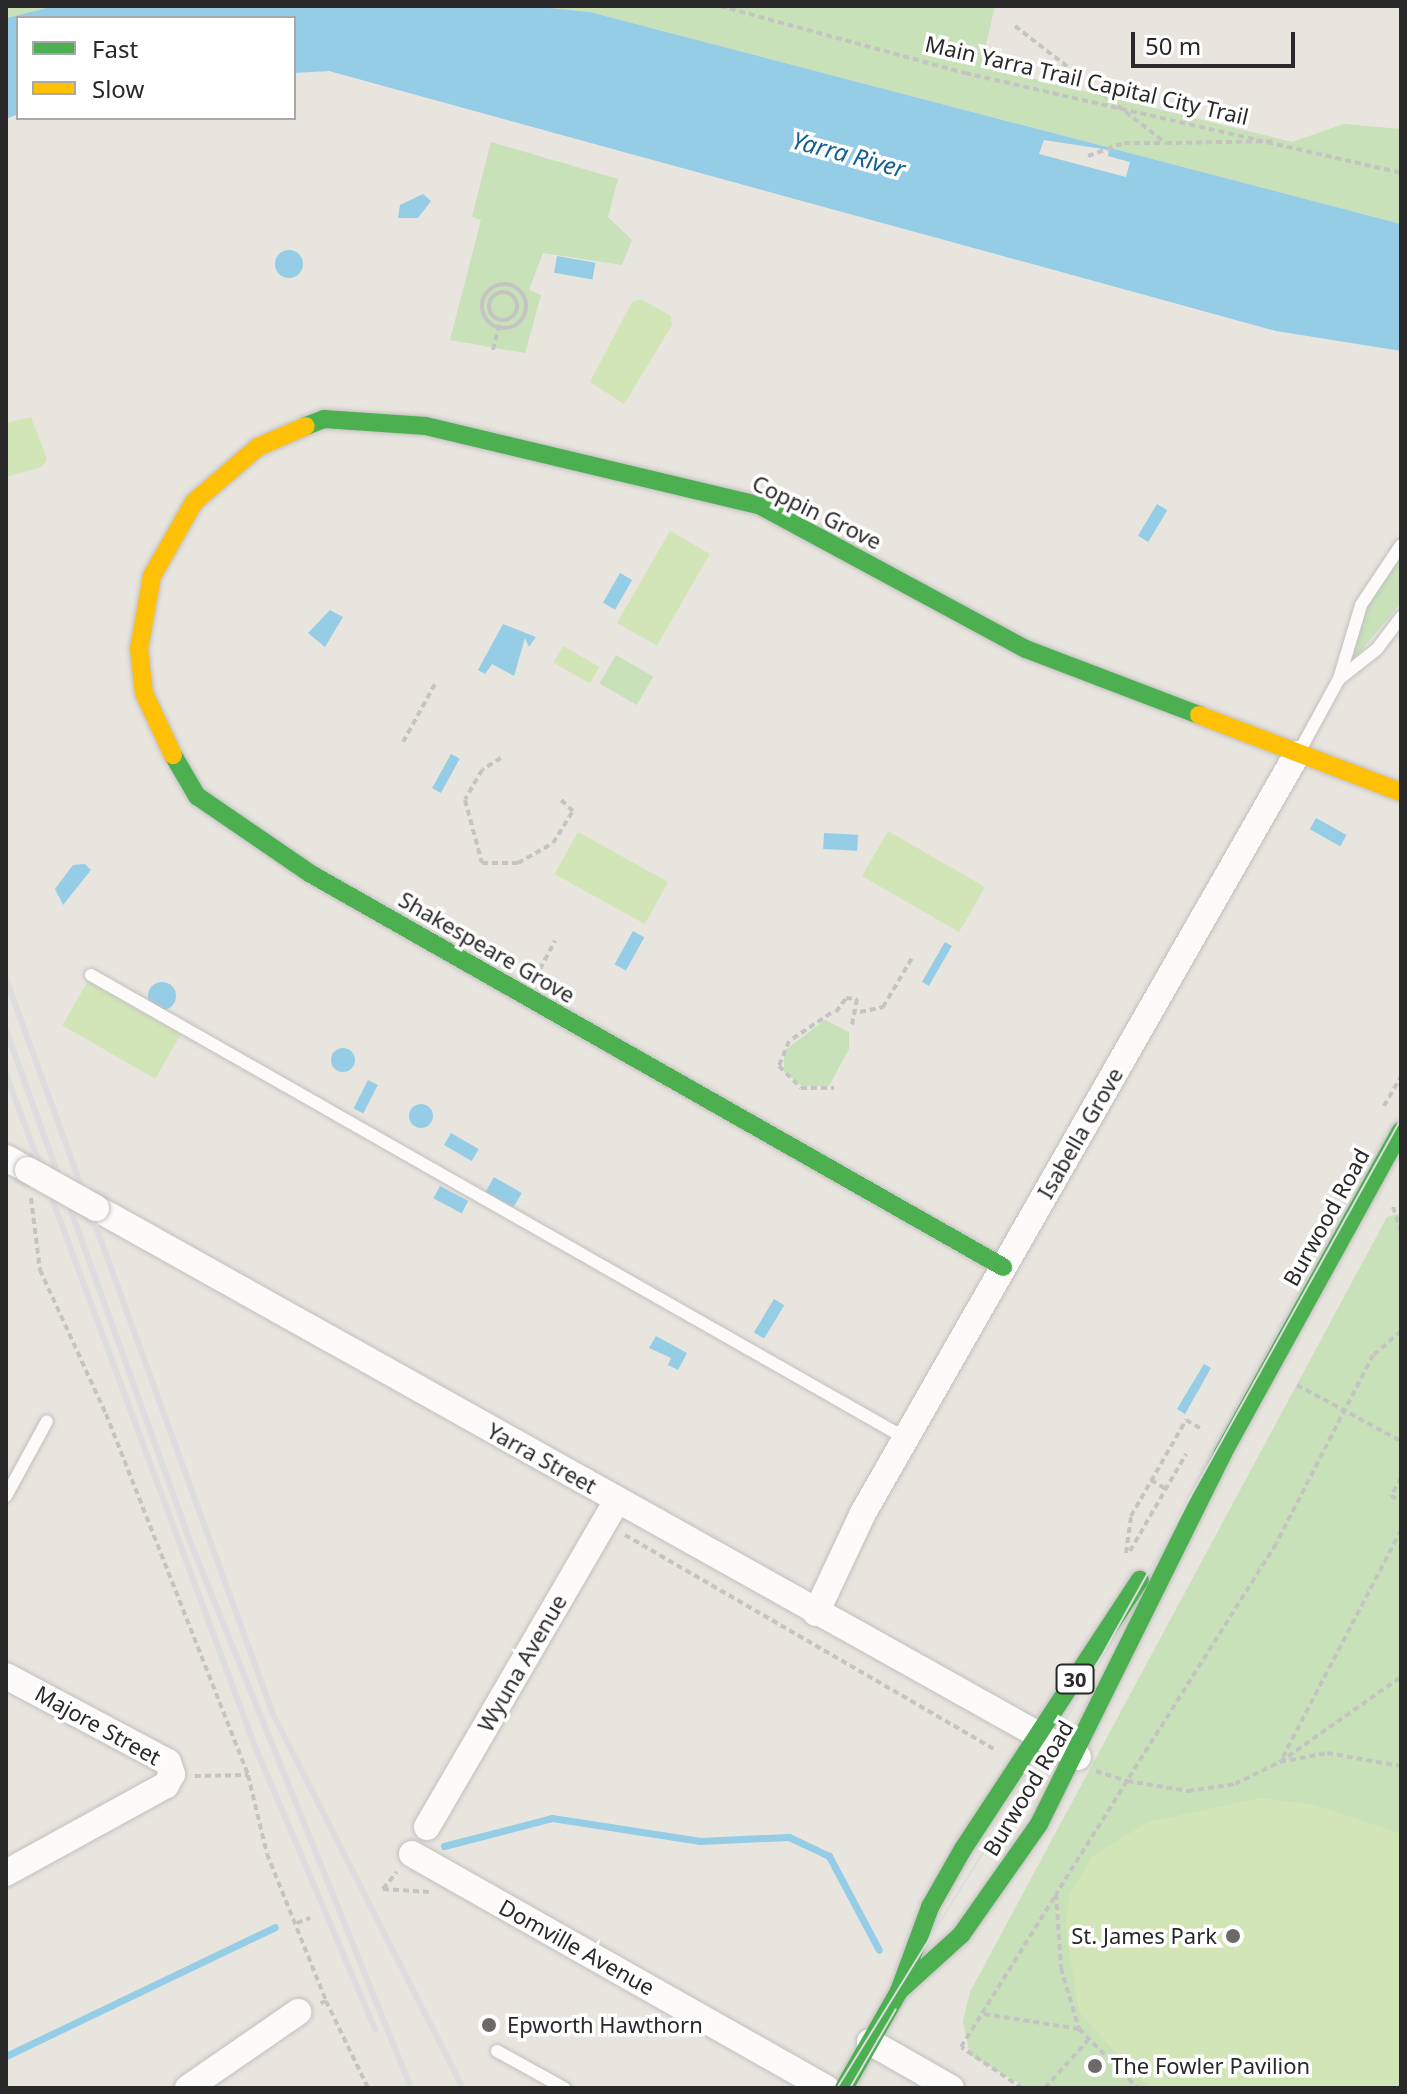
<!DOCTYPE html>
<html>
<head>
<meta charset="utf-8">
<style>
	body { margin:0 }
	#map { position:relative; width:1407px; height:2094px; overflow:hidden; background:#e8e4de; font-family:"Noto Sans",sans-serif }
	div>[style] { position:absolute }
	[style*='--x'] { left:calc(var(--x)*1px); top:calc(var(--y)*1px); width:calc(var(--w)*1px); rotate:calc(var(--a)*1deg) }
	.green>* { inset:0; background:#c8e1b9; transform-origin:0 0 }
	.pitch>* { inset:0; background:#d2e5b6; transform-origin:0 0 }
	.water>* { inset:0; background:#95cde6; transform-origin:0 0 }
	.round { border-radius:50% }
	.pier>* { inset:0; background:#e8e4de }
	.stream>* { height:7px; margin:-3.5px; padding:0 3.5px; transform-origin:3.5px; border-radius:3.5px; background:#95cde6 }
	.path>* { height:4px; margin-top:-2px; transform-origin:0; background:repeating-linear-gradient(90deg,#c4c4c3 0 6px,transparent 0 10px) }
	.path>.ring { margin:-2px; padding:0; box-sizing:content-box; background:none; border:4px solid #c4c4c3; border-radius:50% }
	.roads { filter:drop-shadow(0 0 2px #c1c0c0) drop-shadow(0 0 2px #c1c0c0) }
	.lane>* { height:12px; margin:-6px; padding:0 6px; transform-origin:6px; border-radius:6px; background:#fcfbfa }
	.street>* { height:26px; margin:-13px; padding:0 13px; transform-origin:13px; border-radius:13px; background:#fcfbfa }
	.fast>* { height:18px; margin:-9px; padding:0 9px; transform-origin:9px; border-radius:9px; background:#4caf50 }
	.slow>* { height:18px; margin:-9px; padding:0 9px; transform-origin:9px; border-radius:9px; background:#ffc107 }
	.tram>* { height:2px; margin:-1px; padding:0 1px; transform-origin:1px; border-radius:1px; background:#dddcde }
	.rail>* { height:6px; margin:-3px; padding:0 3px; transform-origin:3px; border-radius:3px; background:#dddcde }
	.bridges { filter:drop-shadow(0 0 2px #c1c0c0) drop-shadow(0 0 2px #c1c0c0) }
	.street-bridge>* { height:26px; margin:-13px; padding:0 13px; transform-origin:13px; border-radius:13px; background:#fcfbfa }
	.dots>* { width:22px; height:22px; translate:-50% -50%; box-sizing:border-box; border:4px solid #fff; border-radius:50% }
	span { translate:-50% -50%; white-space:nowrap; text-align:center; line-height:1.15; -webkit-text-stroke:7px #fff; paint-order:stroke }
	.shield-label span { padding:2px 6px; background:#fff; border:2px solid; border-radius:6px; -webkit-text-stroke-width:0 }
	.shield-label { font-size:20px; color:#292929; font-weight:700 }
	.street-label { font-size:22px; color:#292929 }
	.poi-label { font-size:22px; color:#292929 }
	.right { translate:-100% -50%; text-align:right }
	.left { translate:0 -50%; text-align:left }
	.water-label { font-size:24px; color:#136093; font-style:italic }
	.frame { position:absolute; inset:0; border:8px solid #292929; pointer-events:none }
	.legend { position:absolute; left:16px; top:16px; width:280px; height:104px; box-sizing:border-box; background:#fff; border:2px solid #a9a9a9; margin:0; padding:10px 14px; list-style:none; font-size:24px; color:#292929 }
	.legend li { display:flex; align-items:center; gap:16px; height:40px }
	.legend b { width:40px; border:2px solid #a9a9a9 }
	.scale { position:absolute; left:1131px; top:32px; width:164px; height:36px; box-sizing:border-box; border:4px solid #292929; border-top:0; padding-left:10px; font-size:24px; line-height:28px; white-space:nowrap; color:#292929; -webkit-text-stroke:6px #fff; paint-order:stroke }
</style>
</head>
<body>
<div id="map">
	<div class="green">
		<i style="clip-path:polygon(6px 6px,55px 6px,6px 18px)"></i>
		<i style="clip-path:polygon(530px 6px,995px 6px,981px 66px,1292px 142px,1344px 124px,1401px 129px,1401px 224px,590px 12px)"></i>
		<i style="clip-path:polygon(491px 142px,618px 179px,608px 217px,632px 240px,622px 265px,543px 253px,529px 290px,541px 295px,525px 353px,450px 340px,481px 220px,472px 217px)"></i>
		<i style="clip-path:polygon(1401px 550px,1401px 603px,1349px 665px,1367px 601px)"></i>
		<i style="left:616px;top:655px;width:43px;height:33px;rotate:30deg"></i>
		<i style="clip-path:polygon(825px 1020px,849px 1032px,849px 1049px,829px 1086px,802px 1086px,784px 1072px,784px 1051px)"></i>
		<i style="clip-path:polygon(1401px 1213px,1401px 2088px,1027px 2088px,970px 2055px,963px 2021px,970px 1992px,1387px 1217px)"></i>
	</div>
	<div class="pitch">
		<i style="clip-path:polygon(641px 299px,671px 316px,672px 325px,624px 404px,590px 382px,632px 302px)"></i>
		<i style="clip-path:polygon(31px 417px,47px 459px,42px 467px,6px 477px,6px 423px)"></i>
		<i style="left:670px;top:531px;width:46px;height:106px;rotate:30deg"></i>
		<i style="left:563px;top:646px;width:42px;height:19px;rotate:30deg"></i>
		<i style="left:888px;top:831px;width:112px;height:52px;rotate:30deg"></i>
		<i style="left:578px;top:832px;width:103px;height:48px;rotate:29deg"></i>
		<i style="left:88px;top:981px;width:107px;height:51px;rotate:30deg"></i>
		<i style="clip-path:polygon(1260px 1798px,1312px 1804px,1401px 1834px,1401px 2088px,1149px 2088px,1079px 2012px,1065px 1923px,1070px 1894px,1093px 1856px,1148px 1822px)"></i>
	</div>
	<div class="water">
		<i style="clip-path:polygon(55px 6px,530px 6px,590px 12px,1401px 224px,1401px 351px,1276px 331px,329px 71px,294px 73px,294px 18px,18px 18px,18px 114px,6px 119px,6px 18px)"></i>
		<i style="clip-path:polygon(423px 194px,431px 201px,418px 218px,398px 218px,400px 205px)"></i>
		<i class="round" style="left:275px;top:250px;width:28px;height:28px"></i>
		<i style="left:557px;top:256px;width:39px;height:17px;rotate:10deg"></i>
		<i style="left:1157px;top:504px;width:12px;height:37px;rotate:31deg"></i>
		<i style="left:620px;top:573px;width:14px;height:34px;rotate:30deg"></i>
		<i style="clip-path:polygon(330px 610px,343px 617px,325px 647px,308px 633px)"></i>
		<i style="clip-path:polygon(503px 624px,536px 637px,529px 647px,525px 638px,514px 676px,492px 664px,485px 674px,478px 670px)"></i>
		<i style="left:451px;top:754px;width:10px;height:39px;rotate:29deg"></i>
		<i style="left:1316px;top:818px;width:35px;height:13px;rotate:29deg"></i>
		<i style="left:824px;top:833px;width:34px;height:16px;rotate:3deg"></i>
		<i style="clip-path:polygon(85px 864px,91px 870px,63px 905px,55px 889px,73px 865px)"></i>
		<i style="left:633px;top:931px;width:13px;height:38px;rotate:29deg"></i>
		<i style="left:945px;top:942px;width:8px;height:46px;rotate:30deg"></i>
		<i class="round" style="left:148px;top:982px;width:28px;height:28px"></i>
		<i class="round" style="left:331px;top:1048px;width:24px;height:24px"></i>
		<i style="left:368px;top:1080px;width:11px;height:32px;rotate:27deg"></i>
		<i class="round" style="left:409px;top:1104px;width:24px;height:24px"></i>
		<i style="left:451px;top:1133px;width:32px;height:14px;rotate:30deg"></i>
		<i style="left:494px;top:1177px;width:32px;height:17px;rotate:30deg"></i>
		<i style="left:440px;top:1186px;width:32px;height:14px;rotate:28deg"></i>
		<i style="left:774px;top:1299px;width:12px;height:39px;rotate:31deg"></i>
		<i style="clip-path:polygon(656px 1336px,687px 1353px,678px 1370px,668px 1365px,671px 1358px,649px 1348px)"></i>
		<i style="clip-path:polygon(1204px 1364px,1211px 1368px,1185px 1414px,1177px 1409px)"></i>
	</div>
	<div class="pier">
		<i style="clip-path:polygon(1044px 140px,1109px 150px,1108px 156px,1130px 162px,1126px 177px,1039px 154px)"></i>
	</div>
	<div class="stream">
		<i style="--x:444;--y:1846;--w:112;--a:-14.5"></i>
		<i style="--x:552;--y:1818;--w:150;--a:8.8"></i>
		<i style="--x:700;--y:1841;--w:89;--a:-2.6"></i>
		<i style="--x:789;--y:1837;--w:44;--a:25.4"></i>
		<i style="--x:829;--y:1856;--w:106;--a:62"></i>
		<i style="--x:6;--y:2056;--w:298;--a:-25.6"></i>
	</div>
	<div class="path">
		<i style="--x:720;--y:6;--w:254;--a:15.3"></i>
		<i style="--x:965;--y:73;--w:447;--a:12.9"></i>
		<i style="--x:1015;--y:26;--w:191;--a:37.8"></i>
		<i style="--x:1166;--y:143;--w:110;--a:-1"></i>
		<i style="--x:1088;--y:156;--w:38;--a:-20"></i>
		<i style="--x:1124;--y:143;--w:40;--a:0"></i>
		<i class="ring" style="left:482px;top:284px;width:40px;height:40px"></i>
		<i class="ring" style="left:489px;top:292px;width:24px;height:24px"></i>
		<i style="--x:493;--y:350;--w:30;--a:-76"></i>
		<i style="--x:403;--y:742;--w:66;--a:-61.1"></i>
		<i style="--x:501;--y:758;--w:22;--a:148"></i>
		<i style="--x:482;--y:770;--w:34;--a:120"></i>
		<i style="--x:465;--y:800;--w:65;--a:74.9"></i>
		<i style="--x:482;--y:863;--w:36;--a:0"></i>
		<i style="--x:518;--y:863;--w:40;--a:-29.7"></i>
		<i style="--x:553;--y:843;--w:38;--a:-58"></i>
		<i style="--x:573;--y:811;--w:18;--a:-137"></i>
		<i style="--x:540;--y:969;--w:32;--a:-62"></i>
		<i style="--x:836;--y:1012;--w:17;--a:-54"></i>
		<i style="--x:846;--y:998;--w:11;--a:5"></i>
		<i style="--x:857;--y:999;--w:26;--a:101"></i>
		<i style="--x:860;--y:1012;--w:24;--a:-12"></i>
		<i style="--x:883;--y:1007;--w:57;--a:-59.4"></i>
		<i style="--x:831;--y:1013;--w:50;--a:146.3"></i>
		<i style="--x:789;--y:1041;--w:27;--a:112"></i>
		<i style="--x:779;--y:1066;--w:31;--a:45"></i>
		<i style="--x:801;--y:1088;--w:33;--a:0"></i>
		<i style="--x:1384;--y:1106;--w:34;--a:-60"></i>
		<i style="--x:31;--y:1198;--w:73;--a:82.9"></i>
		<i style="--x:40;--y:1270;--w:158;--a:65.4"></i>
		<i style="--x:106;--y:1414;--w:388;--a:68.5"></i>
		<i style="--x:248;--y:1775;--w:81;--a:76.5"></i>
		<i style="--x:267;--y:1854;--w:158;--a:68.1"></i>
		<i style="--x:326;--y:2001;--w:8;--a:157"></i>
		<i style="--x:1393;--y:1207;--w:26;--a:72"></i>
		<i style="--x:1401;--y:1331;--w:37;--a:139"></i>
		<i style="--x:1373;--y:1355;--w:212;--a:117.2"></i>
		<i style="--x:1276;--y:1544;--w:280;--a:122.2"></i>
		<i style="--x:1127;--y:1781;--w:62;--a:9.3"></i>
		<i style="--x:1188;--y:1791;--w:48;--a:-8.5"></i>
		<i style="--x:1235;--y:1784;--w:50;--a:-26.1"></i>
		<i style="--x:1280;--y:1762;--w:148;--a:-35.1"></i>
		<i style="--x:1297;--y:1385;--w:118;--a:28.3"></i>
		<i style="--x:1401;--y:1478;--w:21;--a:119"></i>
		<i style="--x:1391;--y:1496;--w:11;--a:27"></i>
		<i style="--x:1151;--y:1480;--w:17;--a:31"></i>
		<i style="--x:1401;--y:1530;--w:262;--a:117.5"></i>
		<i style="--x:1280;--y:1762;--w:48;--a:-10.8"></i>
		<i style="--x:1327;--y:1753;--w:75;--a:10"></i>
		<i style="--x:625;--y:1535;--w:427;--a:30.1"></i>
		<i style="--x:1130;--y:1551;--w:112;--a:-60"></i>
		<i style="--x:1126;--y:1553;--w:37;--a:-82"></i>
		<i style="--x:1131;--y:1516;--w:111;--a:-60.2"></i>
		<i style="--x:1186;--y:1420;--w:16;--a:30"></i>
		<i style="--x:1096;--y:1771;--w:33;--a:18"></i>
		<i style="--x:1127;--y:1781;--w:133;--a:122.1"></i>
		<i style="--x:1056;--y:1894;--w:74;--a:86.1"></i>
		<i style="--x:1061;--y:1968;--w:64;--a:73.6"></i>
		<i style="--x:1079;--y:2029;--w:83;--a:45"></i>
		<i style="--x:195;--y:1776;--w:53;--a:-1.1"></i>
		<i style="--x:383;--y:1889;--w:46;--a:3.7"></i>
		<i style="--x:383;--y:1889;--w:22;--a:-51"></i>
		<i style="--x:297;--y:1923;--w:14;--a:-21"></i>
		<i style="--x:326;--y:2001;--w:97;--a:64.2"></i>
		<i style="--x:984;--y:2014;--w:96;--a:9"></i>
		<i style="--x:1022;--y:2088;--w:73;--a:-146.1"></i>
		<i style="--x:961;--y:2047;--w:178;--a:-58.1"></i>
		<i style="--x:1045;--y:2088;--w:64;--a:-48.1"></i>
	</div>
	<div class="roads">
		<div class="lane">
			<i style="--x:1339;--y:679;--w:77;--a:-73.4"></i>
			<i style="--x:1361;--y:605;--w:72;--a:-56.3"></i>
			<i style="--x:1299;--y:752;--w:83;--a:-61.3"></i>
			<i style="--x:1339;--y:679;--w:48;--a:-38.3"></i>
			<i style="--x:1377;--y:649;--w:40;--a:-53"></i>
			<i style="--x:91;--y:975;--w:936;--a:29.63"></i>
			<i style="--x:6;--y:1496;--w:85;--a:-61.3"></i>
			<i style="--x:497;--y:2051;--w:77;--a:28.9"></i>
		</div>
		<div class="street">
			<i style="--x:6;--y:1158;--w:25;--a:29"></i>
			<i style="--x:96;--y:1208;--w:1125;--a:29.21"></i>
			<i style="--x:816;--y:1613;--w:110;--a:-64.8"></i>
			<i style="--x:863;--y:1513;--w:874;--a:-60.24"></i>
			<i style="--x:6;--y:1676;--w:183;--a:28"></i>
			<i style="--x:168;--y:1762;--w:13;--a:72"></i>
			<i style="--x:172;--y:1774;--w:13;--a:119"></i>
			<i style="--x:166;--y:1785;--w:183;--a:151.2"></i>
			<i style="--x:427;--y:1827;--w:378;--a:-59.8"></i>
			<i style="--x:412;--y:1854;--w:476;--a:29.5"></i>
			<i style="--x:870;--y:2042;--w:93;--a:29.6"></i>
			<i style="--x:188;--y:2088;--w:134;--a:-34.6"></i>
		</div>
		<div class="fast">
			<i style="--x:306;--y:426;--w:19;--a:-21"></i>
			<i style="--x:324;--y:419;--w:102;--a:3.9"></i>
			<i style="--x:426;--y:426;--w:344;--a:13.4"></i>
			<i style="--x:761;--y:506;--w:301;--a:28.4"></i>
			<i style="--x:1026;--y:649;--w:185;--a:20.9"></i>
			<i style="--x:173;--y:755;--w:48;--a:59.7"></i>
			<i style="--x:197;--y:796;--w:138;--a:34.4"></i>
			<i style="--x:311;--y:874;--w:796;--a:29.59"></i>
			<i style="--x:899;--y:1991;--w:84;--a:-42.1"></i>
			<i style="--x:961;--y:1935;--w:136;--a:-54.9"></i>
			<i style="--x:1039;--y:1824;--w:414;--a:-63.6"></i>
			<i style="--x:1223;--y:1453;--w:368;--a:-61.1"></i>
			<i style="--x:844;--y:2088;--w:112;--a:-60.4"></i>
			<i style="--x:899;--y:1991;--w:90;--a:-69.7"></i>
			<i style="--x:930;--y:1907;--w:67;--a:-60.4"></i>
			<i style="--x:963;--y:1849;--w:322;--a:-56.7"></i>
		</div>
		<div class="slow">
			<i style="--x:1199;--y:715;--w:216;--a:20.9"></i>
			<i style="--x:173;--y:755;--w:68;--a:-115.1"></i>
			<i style="--x:144;--y:693;--w:44;--a:-96.5"></i>
			<i style="--x:139;--y:649;--w:74;--a:-79.9"></i>
			<i style="--x:152;--y:576;--w:85;--a:-60.4"></i>
			<i style="--x:194;--y:502;--w:84;--a:-40.7"></i>
			<i style="--x:258;--y:447;--w:52;--a:-23.6"></i>
		</div>
	</div>
	<div class="tram">
		<i style="--x:837;--y:2088;--w:444;--a:-58.2"></i>
		<i style="--x:1071;--y:1711;--w:678;--a:-60.86"></i>
		<i style="--x:850;--y:2088;--w:91;--a:-59.8"></i>
	</div>
	<div class="rail">
		<i style="--x:6;--y:979;--w:782;--a:70.04"></i>
		<i style="--x:273;--y:1714;--w:419;--a:63.1"></i>
		<i style="--x:6;--y:1030;--w:543;--a:70.2"></i>
		<i style="--x:190;--y:1541;--w:590;--a:68"></i>
		<i style="--x:6;--y:1074;--w:714;--a:69.69"></i>
		<i style="--x:254;--y:1744;--w:310;--a:67"></i>
	</div>
	<div class="bridges">
		<div class="street-bridge">
			<i style="--x:28;--y:1170;--w:78;--a:29.2"></i>
		</div>
	</div>
	<div class="dots">
		<i style="left:1233px;top:1936px;background:#6c6a68"></i>
		<i style="left:489px;top:2025px;background:#6c6a68"></i>
		<i style="left:1095px;top:2066px;background:#6c6a68"></i>
	</div>
	<div class="shield-label">
		<span style="left:1075px;top:1679px">30</span>
	</div>
	<div class="street-label">
		<span style="left:1087px;top:80px;rotate:13deg">Main Yarra Trail Capital City Trail</span>
		<span style="left:817px;top:512px;rotate:26deg">Coppin Grove</span>
		<span style="left:487px;top:947px;rotate:30deg">Shakespeare Grove</span>
		<span style="left:1080px;top:1133px;rotate:-60deg">Isabella Grove</span>
		<span style="left:1326px;top:1217px;rotate:-61deg">Burwood Road</span>
		<span style="left:542px;top:1458px;rotate:29deg">Yarra Street</span>
		<span style="left:522px;top:1663px;rotate:-60deg">Wyuna Avenue</span>
		<span style="left:98px;top:1725px;rotate:29deg">Majore Street</span>
		<span style="left:1028px;top:1788px;rotate:-59deg">Burwood Road</span>
		<span style="left:577px;top:1947px;rotate:29deg">Domville Avenue</span>
	</div>
	<div class="poi-label">
		<span class="right" style="left:1217px;top:1936px">St. James Park</span>
		<span class="left" style="left:507px;top:2025px">Epworth Hawthorn</span>
		<span class="left" style="left:1111px;top:2066px">The Fowler Pavilion</span>
	</div>
	<div class="water-label">
		<span style="left:849px;top:154px;rotate:15deg">Yarra River</span>
	</div>
	<div class="frame"></div>
	<ul class="legend">
	<li><b style="height:10px;background:#4caf50"></b>Fast</li>
	<li><b style="height:10px;background:#ffc107"></b>Slow</li>
	</ul>
	<div class="scale">50 m</div>
</div>
</body>
</html>
